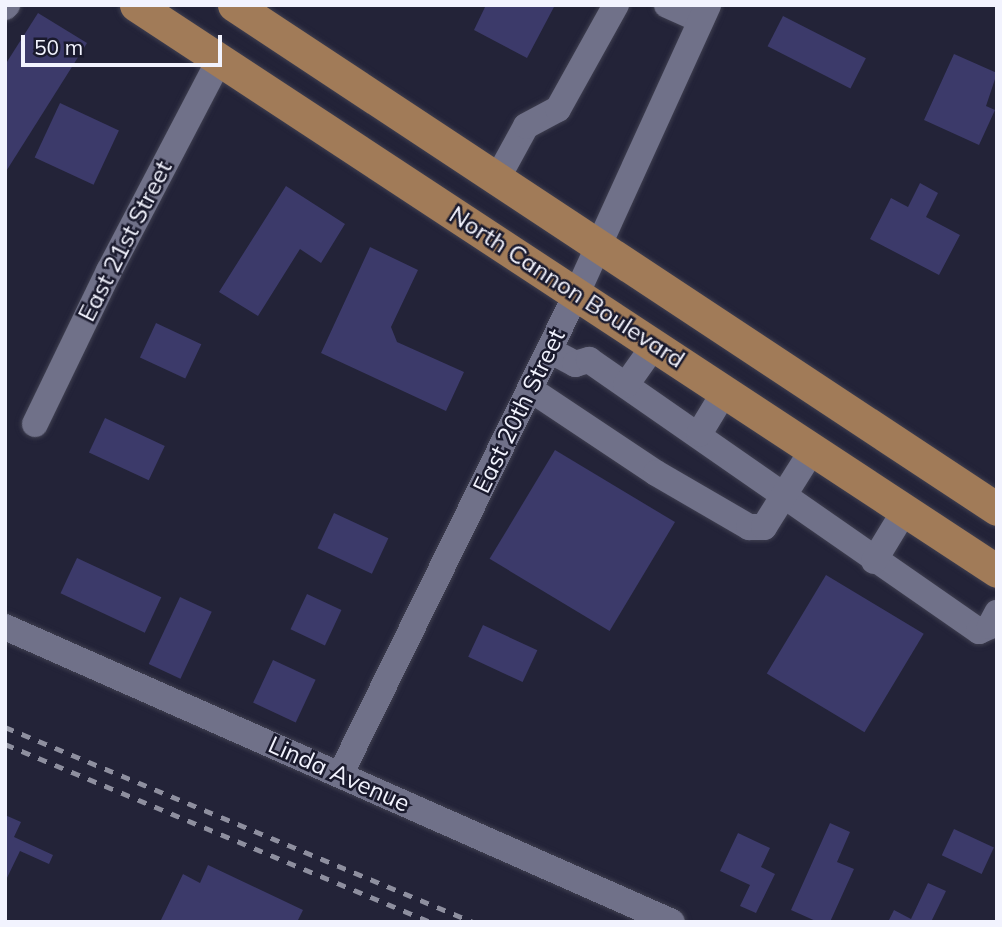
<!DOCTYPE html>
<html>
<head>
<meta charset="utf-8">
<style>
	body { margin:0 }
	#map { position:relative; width:1002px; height:927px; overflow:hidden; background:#232338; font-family:Mulish,sans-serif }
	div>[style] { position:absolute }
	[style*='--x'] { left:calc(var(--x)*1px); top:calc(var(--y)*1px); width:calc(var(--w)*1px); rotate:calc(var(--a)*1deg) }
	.building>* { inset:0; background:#3c3a6a; transform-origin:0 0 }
	.roads { filter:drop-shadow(0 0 2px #3f3f50) drop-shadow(0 0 2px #3f3f50) }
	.minor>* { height:26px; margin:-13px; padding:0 13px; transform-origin:13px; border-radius:13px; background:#707189 }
	.major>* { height:33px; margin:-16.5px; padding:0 16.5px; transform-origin:16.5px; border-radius:16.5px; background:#a17b58 }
	.rail>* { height:5px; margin-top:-2.5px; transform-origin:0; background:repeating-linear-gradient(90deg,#8e8f9f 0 9px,transparent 0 18px) }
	span { translate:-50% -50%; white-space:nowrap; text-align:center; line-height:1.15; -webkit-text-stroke:5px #1a1a2d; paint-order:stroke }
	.street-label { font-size:24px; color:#f2f3fe }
	.frame { position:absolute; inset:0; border:7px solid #f2f3fe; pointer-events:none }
	.scale { position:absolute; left:21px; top:35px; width:201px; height:32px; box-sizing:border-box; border:4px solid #f2f3fe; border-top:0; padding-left:9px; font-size:21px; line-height:24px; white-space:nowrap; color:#f2f3fe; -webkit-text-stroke:5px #1a1a2d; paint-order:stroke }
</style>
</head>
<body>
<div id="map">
	<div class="building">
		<i style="clip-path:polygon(486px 5px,555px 5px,527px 58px,474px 30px)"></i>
		<i style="clip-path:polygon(38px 13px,87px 43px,5px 173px,5px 65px)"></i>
		<i style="left:783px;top:16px;width:93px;height:34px;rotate:27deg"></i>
		<i style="clip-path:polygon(954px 54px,997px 73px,986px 106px,995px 110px,979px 145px,924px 120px)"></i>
		<i style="left:60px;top:103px;width:65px;height:60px;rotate:25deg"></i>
		<i style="clip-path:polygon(920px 183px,938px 193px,926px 217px,960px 235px,939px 275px,870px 239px,891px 198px,908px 207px)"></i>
		<i style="clip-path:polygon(286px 186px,345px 224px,321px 263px,300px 249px,258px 316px,219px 292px)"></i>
		<i style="clip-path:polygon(370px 247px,418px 270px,391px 327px,397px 342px,464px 372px,446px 411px,321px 353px)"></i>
		<i style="left:156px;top:323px;width:50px;height:38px;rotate:25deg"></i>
		<i style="left:105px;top:418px;width:66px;height:38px;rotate:25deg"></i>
		<i style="left:555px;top:450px;width:140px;height:127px;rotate:31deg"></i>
		<i style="left:334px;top:513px;width:60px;height:39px;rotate:25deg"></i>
		<i style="left:77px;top:558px;width:93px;height:39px;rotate:25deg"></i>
		<i style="left:826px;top:575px;width:114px;height:115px;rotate:31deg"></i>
		<i style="left:307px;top:594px;width:38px;height:39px;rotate:25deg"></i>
		<i style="left:180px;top:597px;width:35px;height:74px;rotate:25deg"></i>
		<i style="left:483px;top:625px;width:60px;height:35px;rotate:25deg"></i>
		<i style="left:273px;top:660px;width:47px;height:47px;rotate:25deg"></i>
		<i style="clip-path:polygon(5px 815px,21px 822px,14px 837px,53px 855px,49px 864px,20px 851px,5px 882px)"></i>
		<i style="clip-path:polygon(830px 823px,850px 832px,837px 862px,854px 869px,830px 922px,818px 922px,791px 910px)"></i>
		<i style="left:954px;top:829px;width:44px;height:29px;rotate:25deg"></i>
		<i style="clip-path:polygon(738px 833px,770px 848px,761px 867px,775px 874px,756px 913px,740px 906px,750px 885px,720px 871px)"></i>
		<i style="clip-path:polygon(208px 865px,303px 910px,297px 922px,160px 922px,183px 874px,200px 883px)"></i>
		<i style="clip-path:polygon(928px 883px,946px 891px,931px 922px,888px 922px,894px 910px,911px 919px)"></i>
	</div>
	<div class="roads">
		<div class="minor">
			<i style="--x:667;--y:5;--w:37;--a:24"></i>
			<i style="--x:5;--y:7;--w:3;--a:-45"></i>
			<i style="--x:497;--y:179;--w:60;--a:-61.3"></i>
			<i style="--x:526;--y:126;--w:36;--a:-28"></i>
			<i style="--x:558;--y:109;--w:119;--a:-60.9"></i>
			<i style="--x:549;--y:350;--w:30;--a:28"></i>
			<i style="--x:575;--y:364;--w:15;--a:-16"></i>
			<i style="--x:589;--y:360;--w:475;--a:34.8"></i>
			<i style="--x:979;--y:631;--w:12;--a:-24"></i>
			<i style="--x:990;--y:626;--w:15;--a:-62"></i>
			<i style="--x:626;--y:385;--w:50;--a:-54.7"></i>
			<i style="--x:530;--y:389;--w:151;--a:33.7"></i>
			<i style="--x:656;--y:473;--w:108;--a:30.1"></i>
			<i style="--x:749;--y:527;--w:15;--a:0"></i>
			<i style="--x:764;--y:527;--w:92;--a:-57.9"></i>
			<i style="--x:35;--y:424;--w:170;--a:-64.2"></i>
			<i style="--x:109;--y:271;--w:237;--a:-62.4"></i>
			<i style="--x:699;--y:434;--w:50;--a:-58.8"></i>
			<i style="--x:874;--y:561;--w:60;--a:-58.7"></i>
			<i style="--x:5;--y:627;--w:729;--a:23.86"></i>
			<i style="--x:340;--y:775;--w:537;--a:-63.82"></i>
			<i style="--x:577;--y:293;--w:316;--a:-65.5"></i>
		</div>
		<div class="major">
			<i style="--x:136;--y:5;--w:1030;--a:33.32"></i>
			<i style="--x:234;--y:5;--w:914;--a:33.45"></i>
		</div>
	</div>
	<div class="rail">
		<i style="--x:5;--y:727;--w:507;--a:22.62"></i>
		<i style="--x:5;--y:744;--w:462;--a:22.7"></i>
	</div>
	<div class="street-label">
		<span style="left:125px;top:241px;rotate:-63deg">East 21st Street</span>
		<span style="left:567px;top:287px;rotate:33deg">North Cannon Boulevard</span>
		<span style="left:519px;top:411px;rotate:-64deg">East 20th Street</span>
		<span style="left:339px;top:774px;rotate:24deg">Linda Avenue</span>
	</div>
	<div class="frame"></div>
	<div class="scale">50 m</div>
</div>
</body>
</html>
